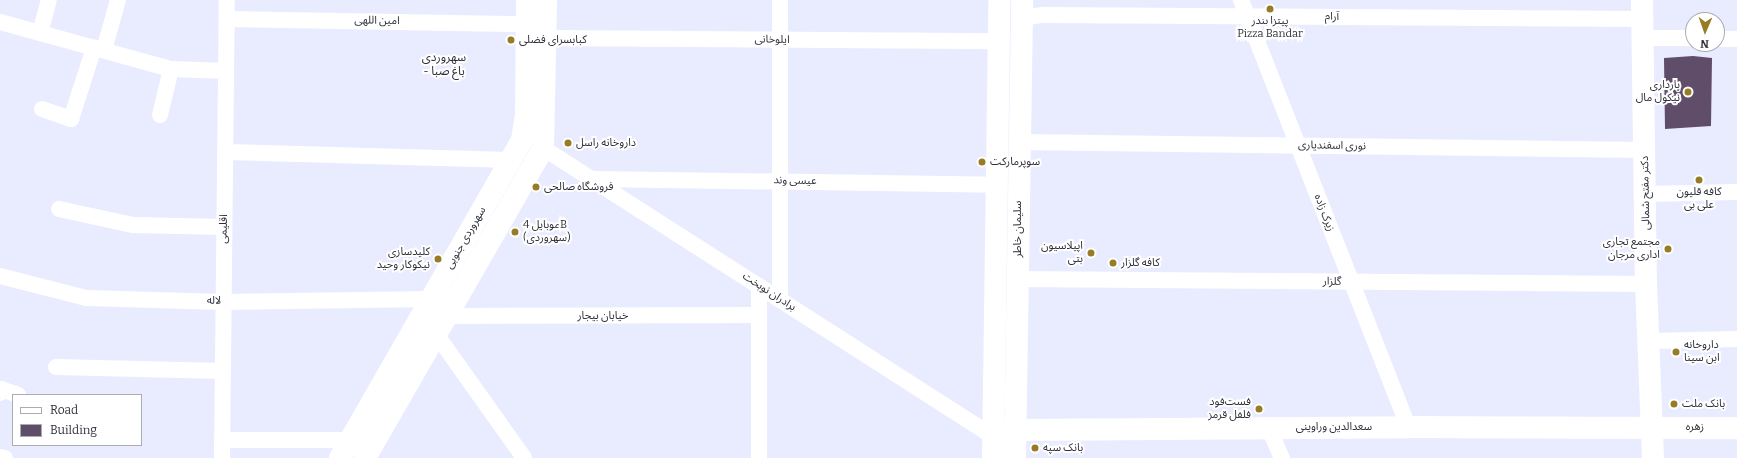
<!DOCTYPE html>
<html>
<head>
<meta charset="utf-8">
<style>
	body { margin:0 }
	#map { position:relative; width:1737px; height:458px; overflow:hidden; background:#e9ecff; font-family:Bitter,"Noto Sans Arabic",serif }
	div>[style] { position:absolute }
	[style*='--x'] { left:calc(var(--x)*1px); top:calc(var(--y)*1px); width:calc(var(--w)*1px); rotate:calc(var(--a)*1deg) }
	.building>* { inset:0; background:#604d69 }
	.street>* { height:16px; margin:-8px; padding:0 8px; transform-origin:8px; border-radius:8px; background:#fff }
	.secondary>* { height:22px; margin:-11px; padding:0 11px; transform-origin:11px; border-radius:11px; background:#fff }
	.dots>* { width:11px; height:11px; translate:-50% -50%; box-sizing:border-box; border:2px solid #fff; border-radius:50% }
	span { translate:-50% -50%; white-space:nowrap; text-align:center; line-height:1.15; -webkit-text-stroke:4px #fff; paint-order:stroke }
	.street-label { font-size:11px; color:#2e2f38 }
	.poi-label { font-size:11px; color:#2e2f38 }
	.left { translate:0 -50%; text-align:left }
	.right { translate:-100% -50%; text-align:right }
	.neighbourhood-label { font-size:12px; color:#2e2f38 }
	.legend { position:absolute; left:12px; top:394px; width:130px; height:52px; box-sizing:border-box; background:#fff; border:1px solid #abacaf; margin:0; padding:5px 7px; list-style:none; font-size:12px; color:#2e2f38 }
	.legend li { display:flex; align-items:center; gap:8px; height:20px }
	.legend b { width:20px; border:1px solid #abacaf }
	.north { position:absolute; left:1685px; top:12px; width:40px; height:40px; box-sizing:border-box; background:#fff; border:1px solid #abacaf; border-radius:50%; rotate:182deg; font-size:11px; font-weight:700; line-height:16px; text-align:center; color:#2e2f38 }
	.north::after { content:''; display:block; margin:auto; width:14px; height:18px; background:#967d25; clip-path:polygon(50% 0,100% 100%,50% 72%,0 100%) }
</style>
</head>
<body>
<div id="map">
	<div class="building">
		<i style="clip-path:polygon(1693px 56px,1712px 58px,1711px 126px,1665px 129px,1664px 58px)"></i>
	</div>
	<div class="street">
		<i style="--x:1241;--y:0;--w:458;--a:68.6"></i>
		<i style="--x:1021;--y:18;--w:21;--a:-8"></i>
		<i style="--x:1042;--y:15;--w:601;--a:0.38"></i>
		<i style="--x:227;--y:19;--w:300;--a:1"></i>
		<i style="--x:0;--y:22;--w:177;--a:15.4"></i>
		<i style="--x:171;--y:69;--w:55;--a:2.1"></i>
		<i style="--x:40;--y:33;--w:34;--a:-75"></i>
		<i style="--x:545;--y:38;--w:453;--a:0.4"></i>
		<i style="--x:1644;--y:38;--w:49;--a:0"></i>
		<i style="--x:1717;--y:39;--w:20;--a:0"></i>
		<i style="--x:104;--y:50;--w:52;--a:-74.4"></i>
		<i style="--x:42;--y:109;--w:31;--a:19"></i>
		<i style="--x:71;--y:119;--w:75;--a:-72.1"></i>
		<i style="--x:160;--y:115;--w:47;--a:-76.6"></i>
		<i style="--x:1018;--y:142;--w:627;--a:0.73"></i>
		<i style="--x:543;--y:148;--w:536;--a:32.65"></i>
		<i style="--x:225;--y:152;--w:285;--a:1.6"></i>
		<i style="--x:592;--y:179;--w:405;--a:0.8"></i>
		<i style="--x:1646;--y:194;--w:91;--a:-1.3"></i>
		<i style="--x:59;--y:209;--w:76;--a:12.2"></i>
		<i style="--x:133;--y:225;--w:91;--a:1.3"></i>
		<i style="--x:0;--y:276;--w:89;--a:14.3"></i>
		<i style="--x:86;--y:298;--w:137;--a:1.7"></i>
		<i style="--x:223;--y:302;--w:208;--a:-0.8"></i>
		<i style="--x:1017;--y:279;--w:629;--a:0.46"></i>
		<i style="--x:780;--y:300;--w:300;--a:-90"></i>
		<i style="--x:446;--y:316;--w:313;--a:-0.2"></i>
		<i style="--x:436;--y:334;--w:152;--a:54.6"></i>
		<i style="--x:1649;--y:341;--w:88;--a:-1.3"></i>
		<i style="--x:56;--y:367;--w:166;--a:1.4"></i>
		<i style="--x:0;--y:393;--w:4;--a:-76"></i>
		<i style="--x:1;--y:389;--w:18;--a:19"></i>
		<i style="--x:1269;--y:428;--w:33;--a:67"></i>
		<i style="--x:222;--y:440;--w:129;--a:0"></i>
		<i style="--x:0;--y:457;--w:5;--a:11"></i>
		<i style="--x:222;--y:458;--w:458;--a:-89.4"></i>
		<i style="--x:759;--y:458;--w:172;--a:-90"></i>
	</div>
	<div class="secondary">
		<i style="--x:1642;--y:0;--w:284;--a:89.2"></i>
		<i style="--x:1646;--y:284;--w:174;--a:87.7"></i>
		<i style="--x:994;--y:437;--w:22;--a:-18"></i>
		<i style="--x:1015;--y:430;--w:393;--a:-0.4"></i>
		<i style="--x:1408;--y:427;--w:329;--a:0.2"></i>
		<i style="--x:340;--y:458;--w:366;--a:-60.2"></i>
		<i style="--x:522;--y:140;--w:25;--a:-81"></i>
		<i style="--x:526;--y:115;--w:115;--a:-89.5"></i>
		<i style="--x:365;--y:458;--w:357;--a:-60.1"></i>
		<i style="--x:543;--y:148;--w:148;--a:-88.8"></i>
		<i style="--x:993;--y:458;--w:458;--a:-89.2"></i>
		<i style="--x:1015;--y:458;--w:458;--a:-89.1"></i>
	</div>
	<div class="dots">
		<i style="left:1270px;top:9px;background:#967d25"></i>
		<i style="left:511px;top:40px;background:#967d25"></i>
		<i style="left:1688px;top:92px;background:#967d25"></i>
		<i style="left:568px;top:143px;background:#967d25"></i>
		<i style="left:982px;top:162px;background:#967d25"></i>
		<i style="left:1699px;top:180px;background:#967d25"></i>
		<i style="left:536px;top:187px;background:#967d25"></i>
		<i style="left:515px;top:232px;background:#967d25"></i>
		<i style="left:1668px;top:249px;background:#967d25"></i>
		<i style="left:1091px;top:253px;background:#967d25"></i>
		<i style="left:438px;top:259px;background:#967d25"></i>
		<i style="left:1113px;top:263px;background:#967d25"></i>
		<i style="left:1676px;top:352px;background:#967d25"></i>
		<i style="left:1674px;top:404px;background:#967d25"></i>
		<i style="left:1259px;top:409px;background:#967d25"></i>
		<i style="left:1035px;top:448px;background:#967d25"></i>
	</div>
	<div class="street-label">
		<span style="left:1332px;top:17px">آرام</span>
		<span style="left:377px;top:21px;rotate:1deg">امین اللهی</span>
		<span style="left:772px;top:40px;rotate:1deg">ایلوخانی</span>
		<span style="left:1332px;top:146px;rotate:1deg">نوری اسفندیاری</span>
		<span style="left:795px;top:181px;rotate:1deg">عیسی وند</span>
		<span style="left:1646px;top:193px;rotate:-91deg">دکتر مفتح شمالی</span>
		<span style="left:1324px;top:213px;rotate:69deg">زیرک زاده</span>
		<span style="left:224px;top:229px;rotate:-89deg">اقلیمی</span>
		<span style="left:1018px;top:229px;rotate:-90deg">سلیمان خاطر</span>
		<span style="left:466px;top:238px;rotate:-60deg">سهروردی جنوبی</span>
		<span style="left:1332px;top:282px;rotate:1deg">گلزار</span>
		<span style="left:769px;top:292px;rotate:33deg">برادران نوبخت</span>
		<span style="left:214px;top:301px;rotate:1deg">لاله</span>
		<span style="left:603px;top:316px">خیابان بیجار</span>
		<span style="left:1334px;top:427px">سعدالدین وراوینی</span>
		<span style="left:1695px;top:427px">زهره</span>
	</div>
	<div class="poi-label">
		<span style="left:1270px;top:28px">پیتزا بندر<br>Pizza Bandar</span>
		<span class="left" style="left:519px;top:40px">کبابسرای فضلی</span>
		<span class="right" style="left:1680px;top:92px">بارداری<br>نیکول مال</span>
		<span class="left" style="left:576px;top:143px">داروخانه راسل</span>
		<span class="left" style="left:990px;top:162px">سوپرمارکت</span>
		<span class="left" style="left:544px;top:187px">فروشگاه صالحی</span>
		<span style="left:1699px;top:199px">کافه قلیون<br>علی بی</span>
		<span class="left" style="left:523px;top:232px">موبایل 4B<br>(سهروردی)</span>
		<span class="right" style="left:1660px;top:249px">مجتمع تجاری<br>اداری مرجان</span>
		<span class="right" style="left:1083px;top:253px">اپیلاسیون<br>بتی</span>
		<span class="right" style="left:430px;top:259px">کلیدسازی<br>نیکوکار وحید</span>
		<span class="left" style="left:1121px;top:263px">کافه گلزار</span>
		<span class="left" style="left:1684px;top:352px">داروخانه<br>ابن سینا</span>
		<span class="right" style="left:1251px;top:409px">فست‌فود<br>فلفل قرمز</span>
		<span class="left" style="left:1682px;top:404px">بانک ملت</span>
		<span class="left" style="left:1043px;top:448px">بانک سپه</span>
	</div>
	<div class="neighbourhood-label">
		<span style="left:444px;top:65px">سهروردی<br>- باغ صبا</span>
	</div>
	<ul class="legend">
	<li><b style="height:5px;background:#fff"></b>Road</li>
	<li><b style="height:11px;background:#604d69"></b>Building</li>
	</ul>
	<div class="north">N</div>
</div>
</body>
</html>
